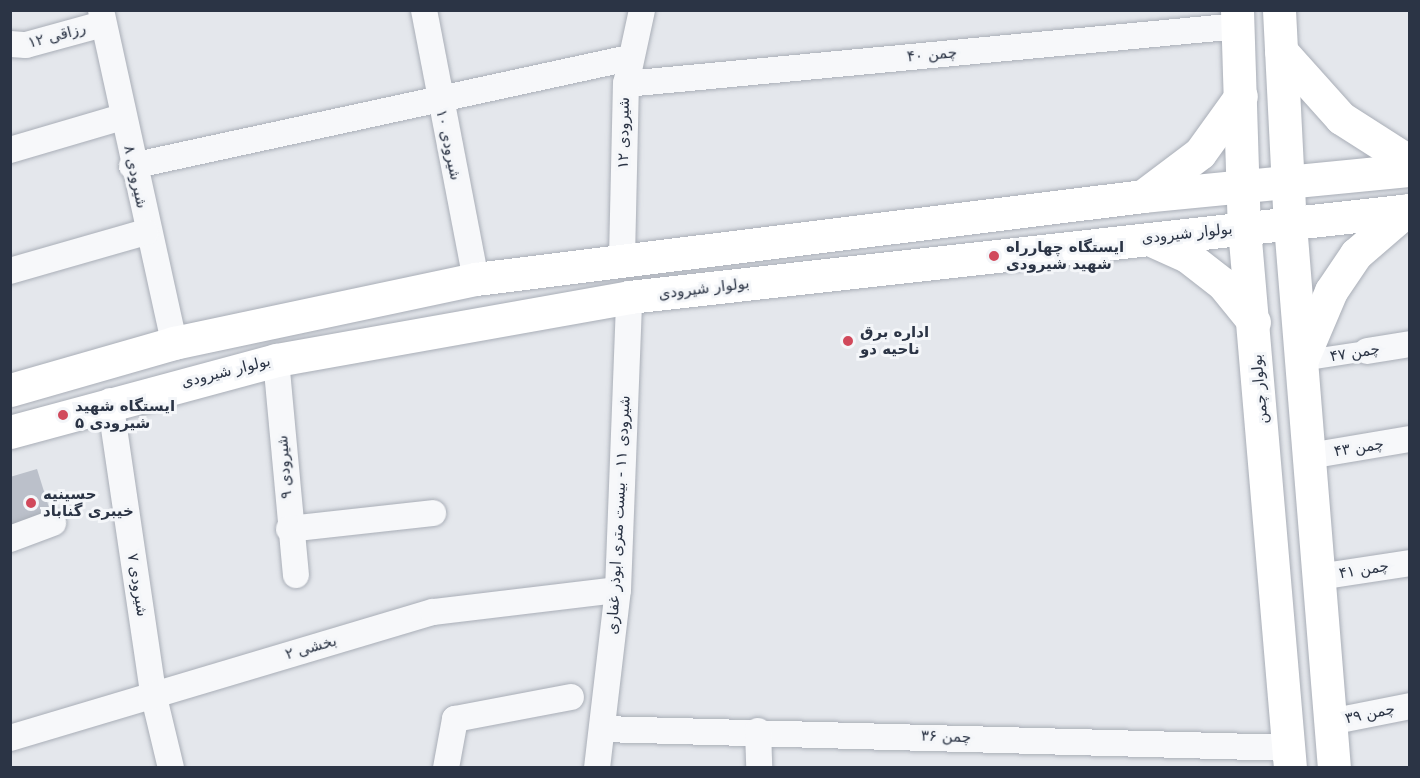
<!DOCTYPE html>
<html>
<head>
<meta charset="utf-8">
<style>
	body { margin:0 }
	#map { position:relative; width:1420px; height:778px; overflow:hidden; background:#e4e7ec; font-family:"DejaVu Sans",Vazirmatn,sans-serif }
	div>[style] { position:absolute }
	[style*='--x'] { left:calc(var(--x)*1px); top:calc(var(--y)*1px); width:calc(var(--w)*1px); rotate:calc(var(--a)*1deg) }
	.building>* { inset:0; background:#bbc0ca }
	.roads { filter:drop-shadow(0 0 2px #a9aeb7) drop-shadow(0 0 2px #a9aeb7) }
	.pedestrian>* { height:20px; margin:-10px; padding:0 10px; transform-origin:10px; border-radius:10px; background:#f7f8fa }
	.minor>* { height:26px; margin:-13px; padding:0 13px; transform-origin:13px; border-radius:13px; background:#f7f8fa }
	.secondary>* { height:33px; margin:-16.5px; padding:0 16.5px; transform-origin:16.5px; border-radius:16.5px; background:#fff }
	.dots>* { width:16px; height:16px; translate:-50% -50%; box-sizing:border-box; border:3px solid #f4f6f9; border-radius:50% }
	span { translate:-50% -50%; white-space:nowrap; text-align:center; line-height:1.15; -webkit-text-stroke:6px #f4f6f9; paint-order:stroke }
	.street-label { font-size:15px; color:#2b3445 }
	.poi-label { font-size:15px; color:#2b3445; font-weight:700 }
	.left { translate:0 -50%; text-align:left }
	.frame { position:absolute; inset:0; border:12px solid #2b3445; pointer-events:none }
</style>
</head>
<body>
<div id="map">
	<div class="building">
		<i style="clip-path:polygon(37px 469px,52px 517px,10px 531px,10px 477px)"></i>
	</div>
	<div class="roads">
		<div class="pedestrian">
			<i style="--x:1301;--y:361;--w:67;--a:-8.6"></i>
		</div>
		<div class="minor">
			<i style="--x:101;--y:10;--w:341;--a:77.6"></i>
			<i style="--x:424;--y:10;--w:274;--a:79.1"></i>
			<i style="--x:10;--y:44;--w:16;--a:4"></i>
			<i style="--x:26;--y:45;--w:80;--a:-15.3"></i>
			<i style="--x:626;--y:84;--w:615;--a:-5.41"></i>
			<i style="--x:10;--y:150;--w:117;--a:-16.4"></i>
			<i style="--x:132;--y:166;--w:509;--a:-12.26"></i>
			<i style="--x:622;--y:258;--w:174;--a:-88.7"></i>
			<i style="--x:626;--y:84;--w:76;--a:-77.8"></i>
			<i style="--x:10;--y:271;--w:141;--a:-16"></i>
			<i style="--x:1367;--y:351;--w:44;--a:-9.2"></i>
			<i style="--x:276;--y:360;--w:216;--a:84.7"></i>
			<i style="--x:110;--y:401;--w:295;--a:81.6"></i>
			<i style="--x:153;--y:693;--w:77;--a:76.5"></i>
			<i style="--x:1309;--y:456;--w:102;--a:-9.6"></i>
			<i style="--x:289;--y:529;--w:145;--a:-6.3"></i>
			<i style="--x:10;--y:539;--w:46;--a:-20.4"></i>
			<i style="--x:1319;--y:577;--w:92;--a:-8.7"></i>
			<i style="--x:1330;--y:722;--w:82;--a:-11.3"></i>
			<i style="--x:602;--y:729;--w:687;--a:1.58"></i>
			<i style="--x:758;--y:731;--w:37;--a:88"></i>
			<i style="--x:10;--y:738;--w:441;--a:-16.6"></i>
			<i style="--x:433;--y:612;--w:186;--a:-6.8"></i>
			<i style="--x:446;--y:768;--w:50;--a:-79.6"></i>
			<i style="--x:455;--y:719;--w:118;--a:-10.7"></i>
			<i style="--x:597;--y:768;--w:179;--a:-83.3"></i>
			<i style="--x:618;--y:590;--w:293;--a:-87.8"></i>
		</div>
		<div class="secondary">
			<i style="--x:1237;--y:10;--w:218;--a:88.2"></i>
			<i style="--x:1244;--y:228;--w:542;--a:85.13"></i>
			<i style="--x:1279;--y:10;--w:214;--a:87.1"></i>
			<i style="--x:1290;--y:224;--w:546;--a:85.38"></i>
			<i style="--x:1281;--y:51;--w:90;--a:48.2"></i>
			<i style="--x:1341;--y:118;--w:82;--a:32.5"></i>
			<i style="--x:1143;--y:196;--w:71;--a:-37"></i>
			<i style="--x:1200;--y:153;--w:70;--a:-54.3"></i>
			<i style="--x:1149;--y:239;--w:42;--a:24.1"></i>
			<i style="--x:1187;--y:256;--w:46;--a:37.9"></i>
			<i style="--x:1223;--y:284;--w:49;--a:50.8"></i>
			<i style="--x:1303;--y:357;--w:72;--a:-67"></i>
			<i style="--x:1331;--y:291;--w:45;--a:-56"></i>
			<i style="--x:1356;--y:254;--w:67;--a:-40.8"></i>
			<i style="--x:10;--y:390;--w:171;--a:-16"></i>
			<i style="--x:174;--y:343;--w:309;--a:-12"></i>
			<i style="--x:476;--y:279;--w:672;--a:-7.09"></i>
			<i style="--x:1143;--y:196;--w:268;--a:-5.6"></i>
			<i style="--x:10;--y:432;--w:276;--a:-15.1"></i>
			<i style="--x:276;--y:360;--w:359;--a:-10.1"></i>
			<i style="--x:629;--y:297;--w:786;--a:-6.36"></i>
		</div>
	</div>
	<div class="dots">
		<i style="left:994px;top:256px;background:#d1495b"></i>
		<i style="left:848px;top:341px;background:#d1495b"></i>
		<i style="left:63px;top:415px;background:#d1495b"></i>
		<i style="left:31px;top:503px;background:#d1495b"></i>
	</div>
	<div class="street-label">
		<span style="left:57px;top:36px;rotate:-15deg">رزاقی ۱۲</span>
		<span style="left:932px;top:55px;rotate:-5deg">چمن ۴۰</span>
		<span style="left:624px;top:133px;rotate:-89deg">شیرودی ۱۲</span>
		<span style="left:448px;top:145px;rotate:78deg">شیرودی ۱۰</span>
		<span style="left:135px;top:177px;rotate:78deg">شیرودی ۸</span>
		<span style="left:1187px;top:234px;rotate:-6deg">بولوار شیرودی</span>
		<span style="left:704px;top:289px;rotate:-7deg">بولوار شیرودی</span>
		<span style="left:1355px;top:353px;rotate:-9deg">چمن ۴۷</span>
		<span style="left:226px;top:372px;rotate:-14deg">بولوار شیرودی</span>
		<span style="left:1260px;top:389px;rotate:-95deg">بولوار چمن</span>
		<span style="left:1359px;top:448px;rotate:-9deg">چمن ۴۳</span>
		<span style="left:285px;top:467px;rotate:-94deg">شیرودی ۹</span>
		<span style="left:619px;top:515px;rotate:-87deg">شیرودی ۱۱ - بیست متری ابوذر غفاری</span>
		<span style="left:1364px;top:570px;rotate:-9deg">چمن ۴۱</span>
		<span style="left:137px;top:585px;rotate:81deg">شیرودی ۷</span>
		<span style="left:311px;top:648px;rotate:-16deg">بخشی ۲</span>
		<span style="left:1370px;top:714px;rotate:-12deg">چمن ۳۹</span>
		<span style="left:946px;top:737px;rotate:2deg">چمن ۳۶</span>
	</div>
	<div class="poi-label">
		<span class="left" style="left:1006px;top:256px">ایستگاه چهارراه<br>شهید شیرودی</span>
		<span class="left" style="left:860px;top:341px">اداره برق<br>ناحیه دو</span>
		<span class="left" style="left:75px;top:415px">ایستگاه شهید<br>شیرودی ۵</span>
		<span class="left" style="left:43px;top:503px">حسینیه<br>خیبری گناباد</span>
	</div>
	<div class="frame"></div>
</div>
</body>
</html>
